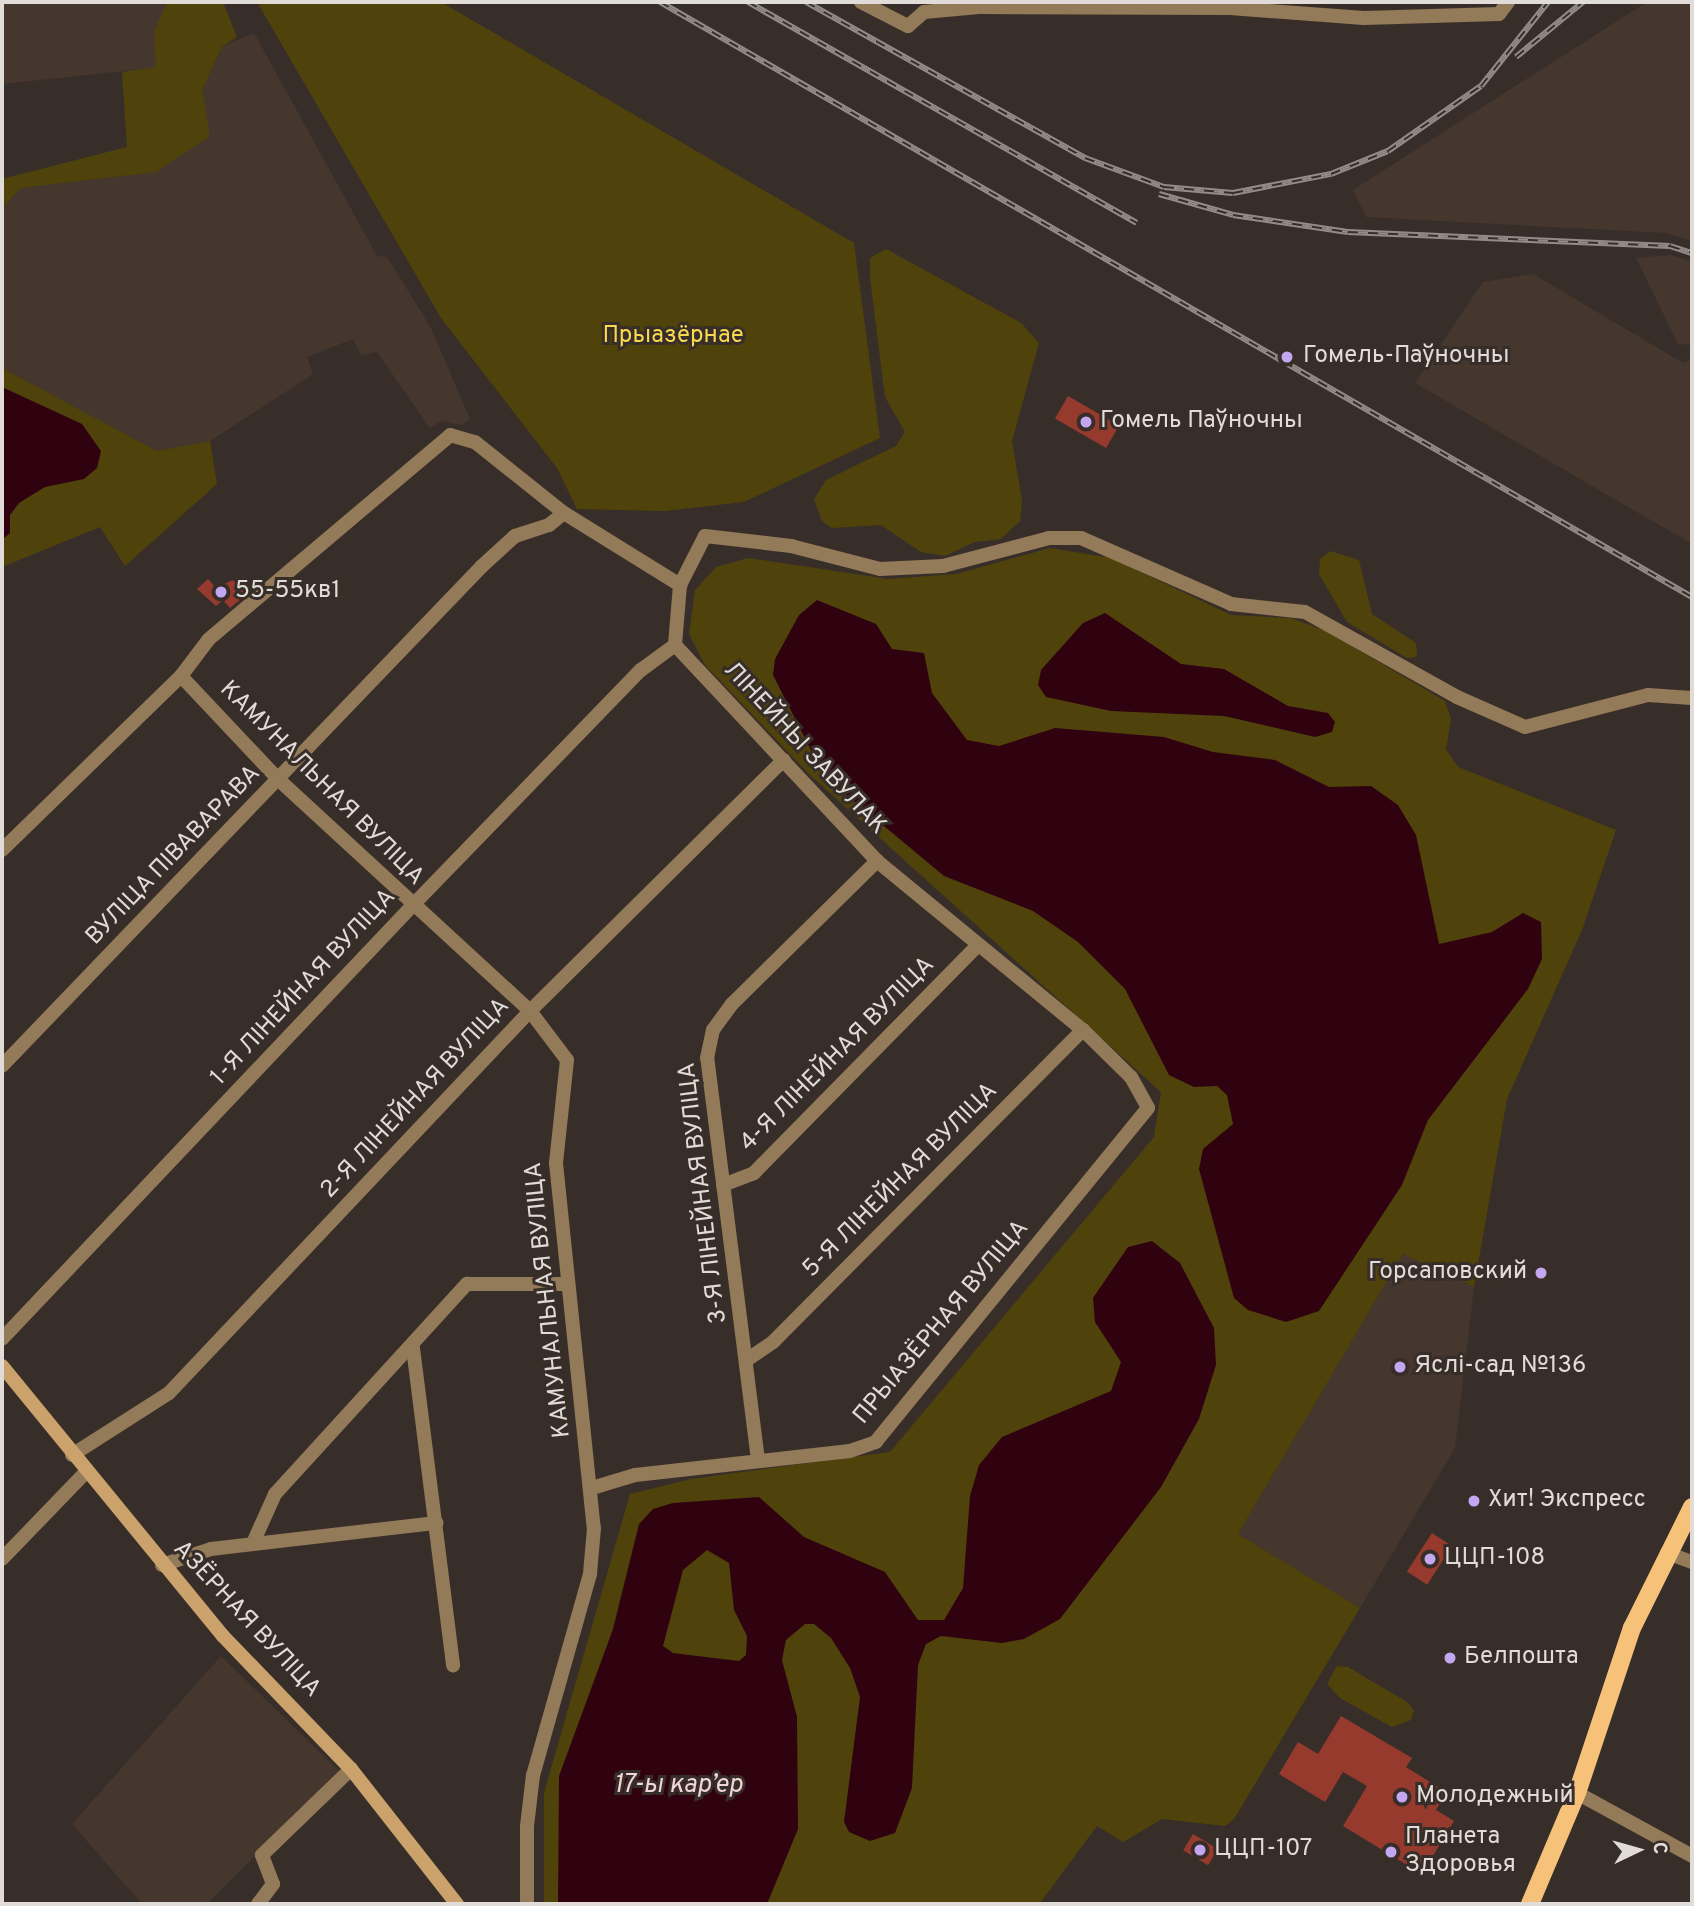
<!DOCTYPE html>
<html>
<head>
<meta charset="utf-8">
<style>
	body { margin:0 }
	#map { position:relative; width:1694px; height:1906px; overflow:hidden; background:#382e29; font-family:Overpass,sans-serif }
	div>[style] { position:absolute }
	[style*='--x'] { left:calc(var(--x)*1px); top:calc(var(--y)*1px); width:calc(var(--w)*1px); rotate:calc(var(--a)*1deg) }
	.built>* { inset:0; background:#46372e }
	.green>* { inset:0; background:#4f430b }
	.water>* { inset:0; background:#300210 }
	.building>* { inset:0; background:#973a2e; transform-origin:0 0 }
	.street>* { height:14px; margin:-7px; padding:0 7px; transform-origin:7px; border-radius:7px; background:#937a58 }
	.secondary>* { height:14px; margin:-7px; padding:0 7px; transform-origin:7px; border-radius:7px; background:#cba26b }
	.primary>* { height:18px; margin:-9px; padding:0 9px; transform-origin:9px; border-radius:9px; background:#f6c279 }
	.rail>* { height:6px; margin-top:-3px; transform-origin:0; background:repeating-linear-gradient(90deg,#382e29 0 10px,#948c88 0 20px); box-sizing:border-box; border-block:2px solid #948c88 }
	.dots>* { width:19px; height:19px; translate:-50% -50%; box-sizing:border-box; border:4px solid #382e29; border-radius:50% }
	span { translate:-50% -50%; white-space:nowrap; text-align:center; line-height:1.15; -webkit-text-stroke:6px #382e29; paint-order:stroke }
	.park-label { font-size:24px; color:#f8d94d }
	.poi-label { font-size:24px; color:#e2dcd8 }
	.left { translate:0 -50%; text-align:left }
	.right { translate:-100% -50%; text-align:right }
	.street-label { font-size:24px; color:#e2dcd8 }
	.water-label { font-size:26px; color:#f1d5d9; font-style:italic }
	.frame { position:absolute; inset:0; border:4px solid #e2dcd8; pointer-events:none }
	.north { position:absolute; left:1603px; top:1815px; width:70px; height:70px; -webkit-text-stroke:5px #382e29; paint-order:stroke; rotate:85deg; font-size:19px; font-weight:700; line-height:28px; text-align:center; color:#e2dcd8 }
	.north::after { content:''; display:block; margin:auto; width:24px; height:32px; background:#e2dcd8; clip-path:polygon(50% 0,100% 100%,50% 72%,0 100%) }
</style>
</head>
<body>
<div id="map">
	<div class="built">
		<i style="clip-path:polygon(2px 2px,197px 2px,199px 63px,2px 84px)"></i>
		<i style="clip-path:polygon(1647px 2px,1692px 2px,1692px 241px,1666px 233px,1366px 217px,1353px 190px)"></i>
		<i style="clip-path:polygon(254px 33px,377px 256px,387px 257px,431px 328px,470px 419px,461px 425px,441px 421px,430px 428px,377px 352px,361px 355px,353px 339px,307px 357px,313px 374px,210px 441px,157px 451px,2px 368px,2px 208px,21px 188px,156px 172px,209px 136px,202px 90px,222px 47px)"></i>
		<i style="clip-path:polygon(1671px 255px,1692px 262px,1692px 345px,1678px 344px,1636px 258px)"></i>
		<i style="clip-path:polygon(1533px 274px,1683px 363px,1692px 359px,1692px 544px,1415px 383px,1483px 282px)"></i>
		<i style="clip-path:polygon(1403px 1254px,1474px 1287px,1455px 1448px,1360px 1608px,1238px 1534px)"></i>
		<i style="clip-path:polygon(221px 1656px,339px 1771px,207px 1904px,142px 1904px,72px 1824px)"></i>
	</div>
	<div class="green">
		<i style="clip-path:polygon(167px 2px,223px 2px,237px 37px,222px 47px,202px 90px,210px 136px,156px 172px,21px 188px,2px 208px,2px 179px,127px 147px,122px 72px,156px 67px,154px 32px)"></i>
		<i style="clip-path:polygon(257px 2px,441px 2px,854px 243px,880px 438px,744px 502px,664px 511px,577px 509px,557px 468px,441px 318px)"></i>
		<i style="clip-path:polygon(886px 249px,1021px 323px,1039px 343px,1012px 441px,1022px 501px,1020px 521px,1001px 539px,975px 542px,945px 556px,921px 552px,881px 525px,832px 528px,822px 521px,814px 499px,826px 480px,896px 446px,905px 432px,885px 397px,870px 278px,870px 258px)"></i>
		<i style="clip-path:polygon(2px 368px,157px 451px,210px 441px,217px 484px,125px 566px,100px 527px,2px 567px)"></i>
		<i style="clip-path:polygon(1050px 548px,1111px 558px,1231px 615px,1291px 618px,1326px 631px,1445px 701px,1451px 719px,1446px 749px,1458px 767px,1616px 830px,1582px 930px,1507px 1099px,1474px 1287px,1403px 1254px,1238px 1534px,1360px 1608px,1234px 1819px,1225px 1826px,1162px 1819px,1123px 1842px,1097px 1826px,1040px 1903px,544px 1904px,544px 1793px,630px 1494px,691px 1479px,890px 1452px,1154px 1137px,1161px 1092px,810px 775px,705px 665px,689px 634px,695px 590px,716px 567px,748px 558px,888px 579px,956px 574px)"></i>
		<i style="clip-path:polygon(1330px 551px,1359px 560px,1372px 614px,1416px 643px,1417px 657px,1407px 658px,1347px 622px,1319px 574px,1320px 559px)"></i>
		<i style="clip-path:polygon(1337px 1666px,1348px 1667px,1407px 1702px,1414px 1710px,1411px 1720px,1392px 1727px,1340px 1698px,1327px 1684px)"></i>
	</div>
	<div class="water">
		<i style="clip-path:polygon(2px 387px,82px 424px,101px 451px,97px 468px,84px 479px,45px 487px,19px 503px,10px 515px,10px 533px,3px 539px)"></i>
		<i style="clip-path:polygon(817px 600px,876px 624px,892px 649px,924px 653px,932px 693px,967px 740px,999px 746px,1055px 728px,1164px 737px,1213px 752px,1275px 760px,1329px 787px,1371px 786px,1398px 805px,1416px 835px,1439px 944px,1492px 932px,1523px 913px,1541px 922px,1542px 959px,1528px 989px,1428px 1120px,1402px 1185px,1319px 1311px,1286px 1322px,1248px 1310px,1234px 1298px,1199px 1169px,1203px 1149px,1233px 1124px,1227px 1095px,1217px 1086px,1194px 1087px,1169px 1075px,1125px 989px,1078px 942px,1033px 911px,944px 876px,824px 776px,773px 675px,775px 659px,799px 615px)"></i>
		<i style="clip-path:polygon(1105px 613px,1181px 664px,1224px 669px,1288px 706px,1328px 713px,1335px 722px,1332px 732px,1315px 737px,1224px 716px,1111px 711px,1046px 697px,1038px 685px,1041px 670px,1083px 623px)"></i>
		<i style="clip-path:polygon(evenodd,1152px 1241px,1180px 1263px,1214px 1328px,1216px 1365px,1199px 1419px,1161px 1487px,1060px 1619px,1024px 1639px,1002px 1643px,941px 1636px,926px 1644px,918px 1665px,912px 1788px,895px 1833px,870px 1841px,849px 1832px,844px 1822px,860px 1697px,850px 1668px,831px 1638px,814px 1624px,805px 1624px,786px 1640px,782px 1660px,797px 1717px,798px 1829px,767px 1904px,558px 1904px,559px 1776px,613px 1629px,639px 1524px,653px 1509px,673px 1503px,759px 1497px,804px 1537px,885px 1572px,918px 1620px,944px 1620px,963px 1588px,970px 1496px,979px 1465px,1002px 1437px,1111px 1391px,1121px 1362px,1095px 1322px,1093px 1298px,1128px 1247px,1152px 1241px,707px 1550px,729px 1563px,734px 1610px,747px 1636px,746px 1655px,739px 1661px,673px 1653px,663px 1646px,683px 1570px,707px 1550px)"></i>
	</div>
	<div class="building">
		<i style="left:1068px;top:396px;width:59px;height:26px;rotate:30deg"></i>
		<i style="clip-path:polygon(208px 579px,216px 588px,233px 580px,246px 595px,230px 608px,223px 600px,216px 606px,197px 589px)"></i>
		<i style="left:1432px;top:1533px;width:24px;height:46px;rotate:33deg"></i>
		<i style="clip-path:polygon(1341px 1716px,1412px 1758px,1406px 1767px,1446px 1792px,1436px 1810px,1454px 1821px,1422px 1874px,1343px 1826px,1367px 1786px,1343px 1772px,1325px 1802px,1279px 1774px,1298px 1742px,1318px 1754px)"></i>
		<i style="left:1193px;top:1834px;width:29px;height:19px;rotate:31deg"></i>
	</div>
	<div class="street">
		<i style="--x:861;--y:2;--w:53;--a:27.1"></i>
		<i style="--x:908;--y:26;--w:21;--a:-41"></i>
		<i style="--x:924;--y:12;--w:55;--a:-5.2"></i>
		<i style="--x:979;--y:7;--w:251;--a:0.2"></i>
		<i style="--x:1230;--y:8;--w:134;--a:4.3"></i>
		<i style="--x:1364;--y:18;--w:135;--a:-1.7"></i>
		<i style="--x:1499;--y:14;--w:15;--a:-53"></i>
		<i style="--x:680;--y:585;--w:55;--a:-63"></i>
		<i style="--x:705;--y:536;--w:87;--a:6.6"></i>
		<i style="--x:791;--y:546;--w:92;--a:14.5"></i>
		<i style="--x:880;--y:569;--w:63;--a:-2.7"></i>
		<i style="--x:943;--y:566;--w:110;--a:-14.8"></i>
		<i style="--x:1049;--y:538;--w:32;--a:0"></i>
		<i style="--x:1081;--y:538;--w:164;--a:23.7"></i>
		<i style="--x:1231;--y:604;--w:74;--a:6.2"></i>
		<i style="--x:1305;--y:612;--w:174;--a:29.2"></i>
		<i style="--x:1457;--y:697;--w:74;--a:23.8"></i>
		<i style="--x:1525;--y:727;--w:127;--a:-14.6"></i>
		<i style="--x:1648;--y:695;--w:44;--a:3.9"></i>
		<i style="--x:181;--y:676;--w:143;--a:46.7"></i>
		<i style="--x:279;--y:780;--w:341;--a:42.6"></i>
		<i style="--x:530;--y:1011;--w:61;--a:52.9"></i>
		<i style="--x:567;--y:1060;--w:104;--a:96.1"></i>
		<i style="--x:556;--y:1163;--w:367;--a:84.1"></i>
		<i style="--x:594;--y:1528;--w:46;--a:95"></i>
		<i style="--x:590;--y:1574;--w:209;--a:105.8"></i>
		<i style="--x:533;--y:1775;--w:51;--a:96.7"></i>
		<i style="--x:527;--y:1826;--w:78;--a:90"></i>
		<i style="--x:2;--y:850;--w:250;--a:-44.2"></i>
		<i style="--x:181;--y:676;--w:46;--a:-52.9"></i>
		<i style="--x:209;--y:639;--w:316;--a:-40.2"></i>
		<i style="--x:450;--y:435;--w:26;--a:16"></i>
		<i style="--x:475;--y:442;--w:114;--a:38.6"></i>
		<i style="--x:564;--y:513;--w:137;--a:31.8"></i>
		<i style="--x:680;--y:585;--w:60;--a:94.8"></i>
		<i style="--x:675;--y:645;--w:296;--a:46.9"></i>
		<i style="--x:877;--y:861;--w:266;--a:39.4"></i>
		<i style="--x:1083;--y:1030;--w:67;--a:44.4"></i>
		<i style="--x:1131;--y:1077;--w:35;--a:61"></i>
		<i style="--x:1148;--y:1108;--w:431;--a:129.2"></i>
		<i style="--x:876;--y:1442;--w:28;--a:161"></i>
		<i style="--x:850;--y:1451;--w:216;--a:173.6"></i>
		<i style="--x:635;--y:1475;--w:45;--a:163.2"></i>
		<i style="--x:2;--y:1066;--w:692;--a:-46.17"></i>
		<i style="--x:481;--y:567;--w:46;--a:-42.4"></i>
		<i style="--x:515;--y:536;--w:36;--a:-18"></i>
		<i style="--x:549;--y:525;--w:19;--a:-39"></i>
		<i style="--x:723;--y:1185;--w:33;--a:-21"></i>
		<i style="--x:754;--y:1173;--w:320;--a:-45.5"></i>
		<i style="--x:2;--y:1339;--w:596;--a:-46.56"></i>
		<i style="--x:412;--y:906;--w:329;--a:-45.9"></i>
		<i style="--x:641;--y:670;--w:42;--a:-36.3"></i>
		<i style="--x:413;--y:1348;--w:320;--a:82.8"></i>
		<i style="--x:748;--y:1359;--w:30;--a:-34"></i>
		<i style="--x:773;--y:1342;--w:440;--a:-45.2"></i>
		<i style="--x:72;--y:1455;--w:115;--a:-32.6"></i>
		<i style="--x:169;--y:1393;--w:526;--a:-46.62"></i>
		<i style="--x:530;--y:1011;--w:357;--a:-44.7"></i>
		<i style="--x:758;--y:1460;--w:405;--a:-97.2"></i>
		<i style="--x:707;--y:1058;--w:29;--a:-78"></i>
		<i style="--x:713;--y:1030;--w:32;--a:-54"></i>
		<i style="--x:732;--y:1004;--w:204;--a:-44.6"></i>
		<i style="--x:253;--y:1543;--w:54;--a:-65.8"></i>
		<i style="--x:275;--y:1494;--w:285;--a:-47.6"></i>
		<i style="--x:467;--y:1284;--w:100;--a:0"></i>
		<i style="--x:1667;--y:1553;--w:27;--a:20"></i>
		<i style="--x:2;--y:1559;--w:121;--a:-46"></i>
		<i style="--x:162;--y:1565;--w:52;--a:-18.1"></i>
		<i style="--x:211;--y:1549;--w:227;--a:-6.6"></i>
		<i style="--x:1577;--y:1793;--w:131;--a:28.7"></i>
		<i style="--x:258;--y:1904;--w:25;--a:-53"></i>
		<i style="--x:273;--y:1884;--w:31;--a:-111"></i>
		<i style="--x:262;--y:1855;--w:124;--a:-44"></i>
	</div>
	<div class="secondary">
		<i style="--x:2;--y:1366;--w:349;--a:50.7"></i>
		<i style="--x:223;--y:1636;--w:185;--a:46.1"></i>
		<i style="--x:351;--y:1769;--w:172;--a:51.9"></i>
	</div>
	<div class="primary">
		<i style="--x:1530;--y:1904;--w:121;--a:-67.1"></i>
		<i style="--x:1577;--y:1793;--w:174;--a:-71.6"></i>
		<i style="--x:1632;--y:1628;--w:135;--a:-63.6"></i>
	</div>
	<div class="rail">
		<i style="--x:660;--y:2;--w:1191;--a:29.97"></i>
		<i style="--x:748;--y:2;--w:447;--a:29.6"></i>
		<i style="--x:806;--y:2;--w:320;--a:29.2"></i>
		<i style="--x:1085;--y:158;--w:84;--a:20.2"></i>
		<i style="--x:1164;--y:187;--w:69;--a:5"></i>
		<i style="--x:1233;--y:193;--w:100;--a:-11"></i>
		<i style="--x:1331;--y:174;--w:61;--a:-22"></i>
		<i style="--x:1388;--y:151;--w:113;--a:-35"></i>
		<i style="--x:1481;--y:86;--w:107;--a:-51.4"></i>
		<i style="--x:1516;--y:57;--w:87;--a:-39.4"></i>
		<i style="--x:1159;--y:194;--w:77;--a:15.8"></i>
		<i style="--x:1233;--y:215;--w:116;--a:8.4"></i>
		<i style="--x:1348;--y:232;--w:322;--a:2.5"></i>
		<i style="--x:1670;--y:246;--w:23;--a:18"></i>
	</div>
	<div class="dots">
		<i style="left:1287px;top:357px;background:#c4a7f1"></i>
		<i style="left:1086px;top:422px;background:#c4a7f1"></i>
		<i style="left:221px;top:592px;background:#c4a7f1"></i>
		<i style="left:1541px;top:1273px;background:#c4a7f1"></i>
		<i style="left:1400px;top:1367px;background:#c4a7f1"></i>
		<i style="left:1474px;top:1501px;background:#c4a7f1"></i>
		<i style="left:1430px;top:1559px;background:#c4a7f1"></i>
		<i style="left:1450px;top:1658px;background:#c4a7f1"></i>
		<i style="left:1402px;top:1797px;background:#c4a7f1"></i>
		<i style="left:1200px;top:1850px;background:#c4a7f1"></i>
		<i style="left:1391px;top:1852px;background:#c4a7f1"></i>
	</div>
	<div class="park-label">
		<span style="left:673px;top:337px">Прыазёрнае</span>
	</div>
	<div class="poi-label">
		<span class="left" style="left:1303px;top:357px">Гомель-Паўночны</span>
		<span class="left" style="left:1100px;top:422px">Гомель Паўночны</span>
		<span class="left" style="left:235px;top:592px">55-55кв1</span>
		<span class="right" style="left:1527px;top:1273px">Горсаповский</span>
		<span class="left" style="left:1414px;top:1367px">Яслі-сад №136</span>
		<span class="left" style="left:1488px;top:1501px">Хит! Экспресс</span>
		<span class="left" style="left:1444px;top:1559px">ЦЦП-108</span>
		<span class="left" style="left:1464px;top:1658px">Белпошта</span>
		<span class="left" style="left:1416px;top:1797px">Молодежный</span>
		<span class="left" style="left:1405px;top:1852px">Планета<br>Здоровья</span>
		<span class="left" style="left:1214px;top:1850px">ЦЦП-107</span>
	</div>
	<div class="street-label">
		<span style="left:804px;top:749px;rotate:47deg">ЛІНЕЙНЫ ЗАВУЛАК</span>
		<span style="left:321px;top:784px;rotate:45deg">КАМУНАЛЬНАЯ ВУЛІЦА</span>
		<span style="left:174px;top:856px;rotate:-46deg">ВУЛІЦА ПІВАВАРАВА</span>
		<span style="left:304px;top:988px;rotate:-47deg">1-Я ЛІНЕЙНАЯ ВУЛІЦА</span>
		<span style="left:838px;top:1055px;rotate:-45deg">4-Я ЛІНЕЙНАЯ ВУЛІЦА</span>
		<span style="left:416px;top:1099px;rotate:-47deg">2-Я ЛІНЕЙНАЯ ВУЛІЦА</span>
		<span style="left:901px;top:1181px;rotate:-45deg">5-Я ЛІНЕЙНАЯ ВУЛІЦА</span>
		<span style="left:704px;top:1193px;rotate:-97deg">3-Я ЛІНЕЙНАЯ ВУЛІЦА</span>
		<span style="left:549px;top:1300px;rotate:-96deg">КАМУНАЛЬНАЯ ВУЛІЦА</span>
		<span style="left:942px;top:1323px;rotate:-50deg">ПРЫАЗЁРНАЯ ВУЛІЦА</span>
		<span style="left:246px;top:1620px;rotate:47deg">АЗЁРНАЯ ВУЛІЦА</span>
	</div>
	<div class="water-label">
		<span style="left:678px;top:1786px">17-ы кар’ер</span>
	</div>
	<div class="frame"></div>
	<div class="north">С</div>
</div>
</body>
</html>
